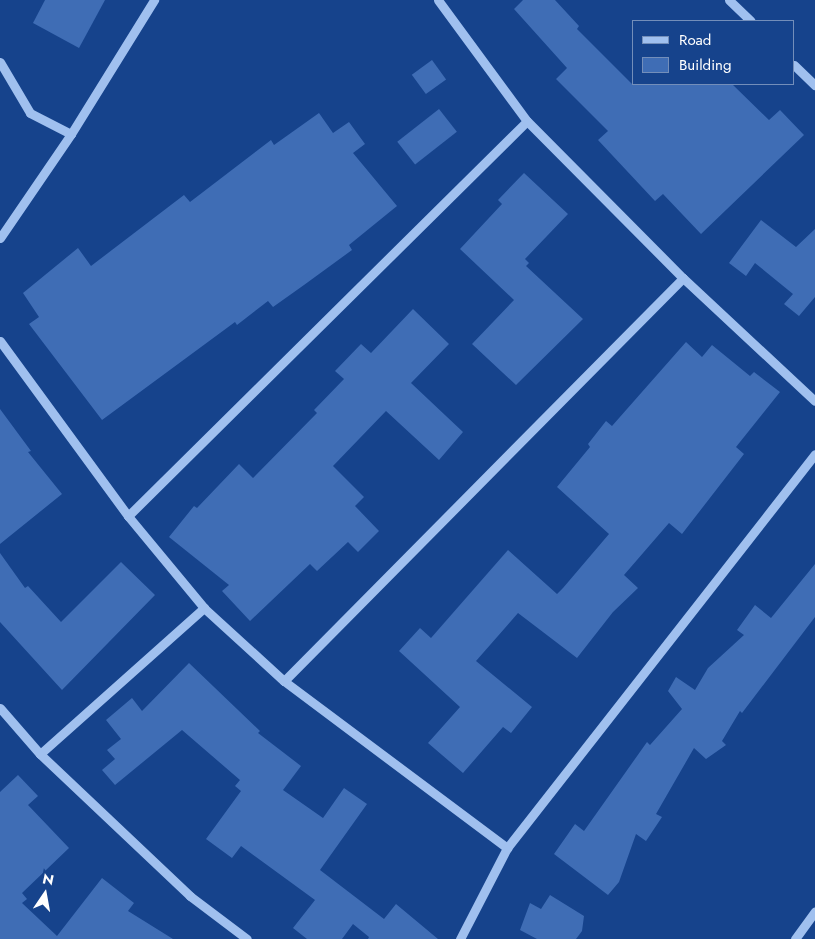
<!DOCTYPE html>
<html>
<head>
<meta charset="utf-8">
<style>
	body { margin:0 }
	#map { position:relative; width:815px; height:939px; overflow:hidden; background:#16438c; font-family:Jost,sans-serif }
	div>[style] { position:absolute }
	[style*='--x'] { left:calc(var(--x)*1px); top:calc(var(--y)*1px); width:calc(var(--w)*1px); rotate:calc(var(--a)*1deg) }
	.building>* { inset:0; background:#3f6db5; transform-origin:0 0 }
	.minor>* { height:9px; margin:-4.5px; padding:0 4.5px; transform-origin:4.5px; border-radius:4.5px; background:#a0c0ef }
	span { translate:-50% -50%; white-space:nowrap; text-align:center; line-height:1.15; -webkit-text-stroke:4px #16438c; paint-order:stroke }
	.legend { position:absolute; left:632px; top:20px; width:162px; height:65px; box-sizing:border-box; background:#16438c; border:1px solid #738eba; margin:0; padding:6px 9px; list-style:none; font-size:15px; color:#fff }
	.legend li { display:flex; align-items:center; gap:10px; height:25px }
	.legend b { width:25px; border:1px solid #738eba }
	.north { position:absolute; left:20px; top:869px; width:50px; height:50px; -webkit-text-stroke:4px #16438c; paint-order:stroke; rotate:12deg; font-size:14px; font-weight:700; line-height:20px; text-align:center; color:#fff }
	.north::after { content:''; display:block; margin:auto; width:18px; height:22px; background:#fff; clip-path:polygon(50% 0,100% 100%,50% 72%,0 100%) }
</style>
</head>
<body>
<div id="map">
	<div class="building">
		<i style="clip-path:polygon(45px 0,105px 0,79px 48px,33px 23px)"></i>
		<i style="clip-path:polygon(523px 0,555px 0,579px 26px,577px 29px,632px 84px,732px 84px,769px 120px,780px 110px,804px 135px,701px 234px,663px 194px,655px 201px,598px 140px,608px 131px,556px 79px,567px 68px,514px 9px)"></i>
		<i style="left:432px;top:60px;width:24px;height:25px;rotate:54deg"></i>
		<i style="left:439px;top:109px;width:29px;height:53px;rotate:52deg"></i>
		<i style="clip-path:polygon(319px 113px,333px 133px,349px 122px,365px 144px,353px 153px,397px 206px,349px 245px,352px 250px,304px 285px,273px 307px,268px 301px,237px 325px,235px 322px,102px 420px,29px 324px,39px 317px,23px 293px,78px 248px,91px 266px,184px 195px,190px 202px,271px 140px,274px 145px)"></i>
		<i style="clip-path:polygon(524px 173px,568px 214px,525px 259px,529px 263px,526px 266px,583px 319px,516px 385px,472px 344px,514px 300px,460px 249px,502px 204px,498px 200px)"></i>
		<i style="clip-path:polygon(761px 220px,796px 247px,815px 229px,815px 297px,799px 316px,784px 304px,793px 294px,755px 263px,746px 276px,729px 263px)"></i>
		<i style="clip-path:polygon(413px 309px,449px 344px,411px 383px,463px 432px,439px 460px,386px 411px,333px 466px,364px 497px,355px 506px,379px 531px,358px 552px,348px 542px,317px 571px,310px 564px,250px 621px,222px 591px,229px 585px,169px 537px,194px 506px,197px 508px,239px 464px,253px 478px,317px 413px,314px 410px,344px 379px,335px 371px,361px 344px,371px 353px)"></i>
		<i style="clip-path:polygon(686px 342px,702px 357px,712px 345px,750px 376px,754px 372px,780px 392px,736px 447px,744px 454px,682px 534px,669px 523px,624px 575px,638px 588px,613px 612px,577px 658px,518px 613px,476px 661px,532px 707px,511px 733px,503px 727px,463px 773px,428px 743px,460px 707px,399px 651px,420px 628px,431px 638px,508px 550px,557px 594px,563px 588px,609px 534px,557px 487px,590px 447px,588px 444px,606px 421px,612px 426px)"></i>
		<i style="clip-path:polygon(0 409px,31px 451px,28px 452px,62px 494px,0 544px)"></i>
		<i style="clip-path:polygon(0 553px,25px 588px,28px 586px,61px 622px,121px 562px,155px 595px,62px 690px,0 622px)"></i>
		<i style="clip-path:polygon(815px 564px,815px 617px,742px 713px,740px 711px,722px 741px,726px 745px,706px 759px,694px 748px,656px 814px,662px 817px,646px 841px,636px 834px,619px 882px,608px 895px,554px 854px,575px 824px,584px 831px,647px 742px,650px 745px,682px 709px,668px 691px,676px 677px,695px 690px,708px 668px,744px 635px,737px 630px,755px 605px,771px 618px)"></i>
		<i style="clip-path:polygon(189px 663px,260px 731px,258px 733px,301px 766px,283px 790px,323px 818px,344px 788px,367px 804px,320px 870px,384px 919px,396px 904px,438px 939px,368px 939px,369px 937px,353px 924px,342px 939px,307px 939px,293px 928px,315px 900px,241px 846px,232px 858px,206px 839px,241px 791px,235px 786px,240px 780px,182px 730px,115px 785px,102px 770px,115px 759px,107px 750px,121px 739px,106px 720px,132px 698px,142px 711px)"></i>
		<i style="clip-path:polygon(18px 775px,38px 796px,28px 805px,69px 848px,22px 893px,27px 899px,22px 903px,57px 936px,102px 878px,134px 903px,128px 911px,173px 939px,0 939px,0 792px)"></i>
		<i style="clip-path:polygon(550px 895px,584px 916px,582px 931px,576px 939px,537px 939px,520px 930px,530px 903px,541px 909px)"></i>
	</div>
	<div class="minor">
		<i style="--x:438;--y:0;--w:150;--a:53.7"></i>
		<i style="--x:527;--y:121;--w:221;--a:45.2"></i>
		<i style="--x:683;--y:278;--w:180;--a:43"></i>
		<i style="--x:729;--y:0;--w:30;--a:44"></i>
		<i style="--x:0;--y:62;--w:59;--a:59.5"></i>
		<i style="--x:30;--y:113;--w:46;--a:27.1"></i>
		<i style="--x:794;--y:65;--w:29;--a:44"></i>
		<i style="--x:0;--y:238;--w:126;--a:-55.7"></i>
		<i style="--x:71;--y:134;--w:158;--a:-58.2"></i>
		<i style="--x:0;--y:341;--w:217;--a:53.8"></i>
		<i style="--x:128;--y:516;--w:119;--a:50.4"></i>
		<i style="--x:204;--y:608;--w:108;--a:42.4"></i>
		<i style="--x:284;--y:681;--w:279;--a:36.8"></i>
		<i style="--x:128;--y:516;--w:561;--a:-44.71"></i>
		<i style="--x:284;--y:681;--w:567;--a:-45.29"></i>
		<i style="--x:0;--y:708;--w:61;--a:49"></i>
		<i style="--x:40;--y:754;--w:207;--a:43.4"></i>
		<i style="--x:190;--y:896;--w:71;--a:37"></i>
		<i style="--x:40;--y:754;--w:220;--a:-41.7"></i>
		<i style="--x:460;--y:939;--w:102;--a:-62.7"></i>
		<i style="--x:507;--y:848;--w:500;--a:-51.98"></i>
		<i style="--x:795;--y:939;--w:34;--a:-54"></i>
	</div>
	<ul class="legend">
	<li><b style="height:6px;background:#a0c0ef"></b>Road</li>
	<li><b style="height:14px;background:#3f6db5"></b>Building</li>
	</ul>
	<div class="north">N</div>
</div>
</body>
</html>
